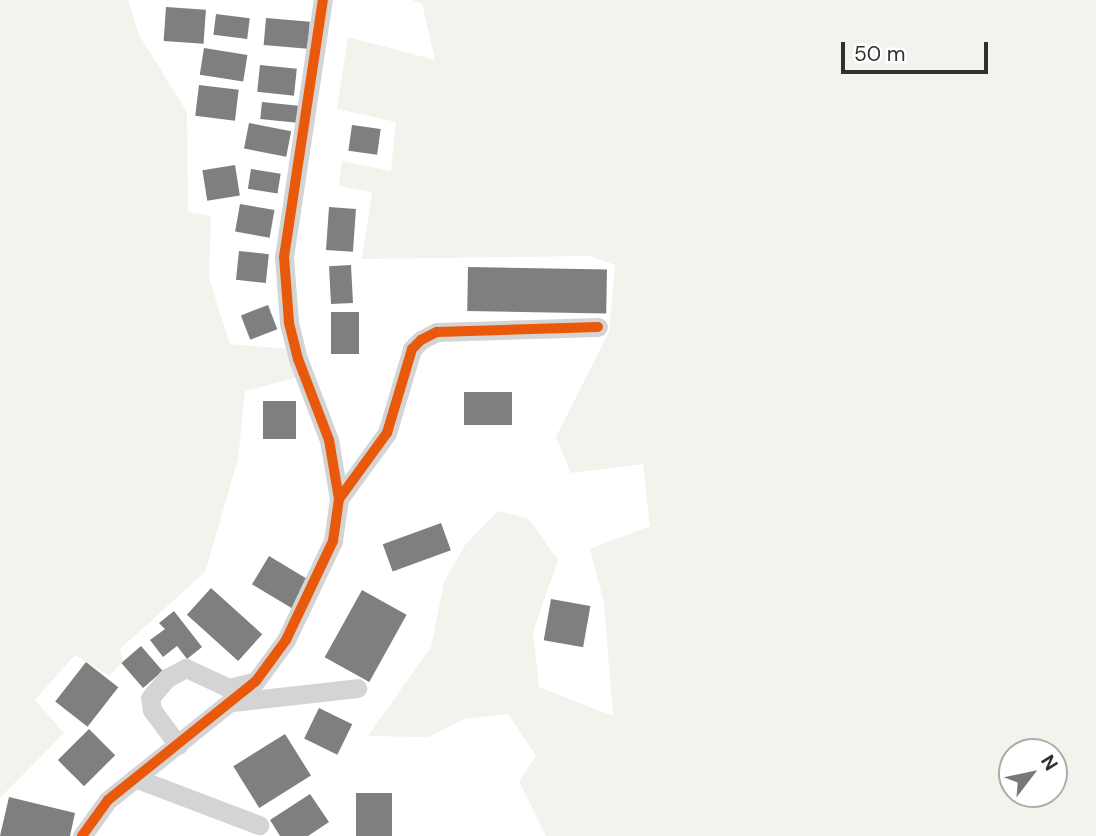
<!DOCTYPE html>
<html>
<head>
<meta charset="utf-8">
<style>
	body { margin:0 }
	#map { position:relative; width:1096px; height:836px; overflow:hidden; background:#fff; font-family:"DM Sans",sans-serif }
	div>[style] { position:absolute }
	[style*='--x'] { left:calc(var(--x)*1px); top:calc(var(--y)*1px); width:calc(var(--w)*1px); rotate:calc(var(--a)*1deg) }
	.green>* { inset:0; background:#f1f3ec }
	.building>* { inset:0; background:#7f7f7f; transform-origin:0 0 }
	.minor>* { height:19px; margin:-9.5px; padding:0 9.5px; transform-origin:9.5px; border-radius:9.5px; background:#d4d4d4 }
	.cycleway>* { height:10px; margin:-5px; padding:0 5px; transform-origin:5px; border-radius:5px; background:#e8590c }
	span { translate:-50% -50%; white-space:nowrap; text-align:center; line-height:1.15; -webkit-text-stroke:7px #fff; paint-order:stroke }
	.north { position:absolute; left:998px; top:738px; width:70px; height:70px; box-sizing:border-box; background:#fff; border:2px solid #acacac; border-radius:50%; rotate:58deg; font-size:19px; font-weight:700; line-height:28px; text-align:center; color:#303030 }
	.north::after { content:''; display:block; margin:auto; width:24px; height:32px; background:#787878; clip-path:polygon(50% 0,100% 100%,50% 72%,0 100%) }
	.scale { position:absolute; left:841px; top:42px; width:147px; height:32px; box-sizing:border-box; border:4px solid #303030; border-top:0; padding-left:9px; font-size:21px; line-height:24px; white-space:nowrap; color:#303030; -webkit-text-stroke:5px #fff; paint-order:stroke }
</style>
</head>
<body>
<div id="map">
	<div class="green">
		<i style="clip-path:polygon(0 0,128px 0,139px 35px,187px 112px,188px 212px,211px 216px,209px 278px,230px 344px,290px 349px,302px 376px,245px 391px,238px 459px,205px 572px,120px 649px,123px 661px,109px 676px,75px 655px,35px 700px,64px 733px,0 798px)"></i>
		<i style="clip-path:polygon(evenodd,411px 0,1096px 0,1096px 836px,546px 836px,519px 781px,536px 756px,508px 714px,464px 719px,428px 737px,368px 736px,431px 647px,444px 582px,465px 545px,498px 511px,528px 518px,558px 560px,533px 632px,539px 687px,613px 716px,604px 603px,590px 549px,650px 526px,643px 464px,571px 473px,556px 437px,609px 332px,615px 265px,590px 256px,362px 259px,372px 192px,339px 186px,342px 161px,391px 171px,396px 122px,337px 109px,348px 37px,435px 60px,422px 3px,411px 0,1012px 752px,1054px 752px,1054px 794px,1012px 794px,1012px 752px)"></i>
	</div>
	<div class="building">
		<i style="left:166px;top:7px;width:40px;height:34px;rotate:4deg"></i>
		<i style="left:216px;top:14px;width:34px;height:21px;rotate:7deg"></i>
		<i style="left:266px;top:18px;width:44px;height:27px;rotate:5deg"></i>
		<i style="left:204px;top:48px;width:44px;height:27px;rotate:9deg"></i>
		<i style="left:260px;top:65px;width:37px;height:27px;rotate:6deg"></i>
		<i style="left:199px;top:85px;width:40px;height:31px;rotate:7deg"></i>
		<i style="left:262px;top:102px;width:39px;height:17px;rotate:6deg"></i>
		<i style="left:249px;top:123px;width:43px;height:26px;rotate:11deg"></i>
		<i style="left:352px;top:125px;width:29px;height:26px;rotate:8deg"></i>
		<i style="left:235px;top:165px;width:31px;height:33px;rotate:81deg"></i>
		<i style="left:251px;top:169px;width:30px;height:20px;rotate:9deg"></i>
		<i style="left:240px;top:204px;width:35px;height:28px;rotate:10deg"></i>
		<i style="left:329px;top:207px;width:27px;height:43px;rotate:4deg"></i>
		<i style="left:239px;top:251px;width:30px;height:29px;rotate:6deg"></i>
		<i style="left:351px;top:265px;width:38px;height:22px;rotate:87deg"></i>
		<i style="left:468px;top:267px;width:139px;height:44px;rotate:1deg"></i>
		<i style="left:268px;top:305px;width:26px;height:29px;rotate:69deg"></i>
		<i style="left:331px;top:312px;width:28px;height:42px"></i>
		<i style="left:464px;top:392px;width:48px;height:33px"></i>
		<i style="left:263px;top:401px;width:33px;height:38px"></i>
		<i style="left:441px;top:523px;width:29px;height:62px;rotate:70deg"></i>
		<i style="left:269px;top:556px;width:49px;height:33px;rotate:31deg"></i>
		<i style="left:211px;top:588px;width:69px;height:36px;rotate:42deg"></i>
		<i style="left:362px;top:590px;width:51px;height:77px;rotate:29deg"></i>
		<i style="left:551px;top:599px;width:40px;height:42px;rotate:10deg"></i>
		<i style="clip-path:polygon(174px 611px,202px 647px,187px 659px,177px 646px,163px 657px,150px 640px,165px 629px,159px 623px)"></i>
		<i style="left:141px;top:646px;width:33px;height:26px;rotate:49deg"></i>
		<i style="left:86px;top:662px;width:41px;height:50px;rotate:38deg"></i>
		<i style="left:319px;top:708px;width:37px;height:34px;rotate:26deg"></i>
		<i style="left:89px;top:729px;width:37px;height:44px;rotate:45deg"></i>
		<i style="left:285px;top:734px;width:49px;height:61px;rotate:58deg"></i>
		<i style="left:356px;top:793px;width:36px;height:43px"></i>
		<i style="clip-path:polygon(310px 794px,329px 822px,308px 836px,280px 836px,270px 820px)"></i>
		<i style="clip-path:polygon(9px 797px,75px 813px,70px 836px,0 836px)"></i>
	</div>
	<div class="minor">
		<i style="--x:339;--y:499;--w:82;--a:-54"></i>
		<i style="--x:387;--y:433;--w:88;--a:-73.4"></i>
		<i style="--x:412;--y:349;--w:13;--a:-45"></i>
		<i style="--x:421;--y:340;--w:18;--a:-27"></i>
		<i style="--x:437;--y:332;--w:161;--a:-1.8"></i>
		<i style="--x:233;--y:702;--w:125;--a:-6.4"></i>
		<i style="--x:178;--y:745;--w:44;--a:-126.6"></i>
		<i style="--x:152;--y:710;--w:12;--a:-99"></i>
		<i style="--x:150;--y:698;--w:26;--a:-50"></i>
		<i style="--x:167;--y:678;--w:21;--a:-28"></i>
		<i style="--x:186;--y:668;--w:47;--a:24.9"></i>
		<i style="--x:229;--y:688;--w:25;--a:-14"></i>
		<i style="--x:135;--y:778;--w:133;--a:20.8"></i>
		<i style="--x:82;--y:836;--w:44;--a:-54.2"></i>
		<i style="--x:108;--y:800;--w:190;--a:-38.8"></i>
		<i style="--x:256;--y:681;--w:51;--a:-53.8"></i>
		<i style="--x:286;--y:640;--w:110;--a:-64.6"></i>
		<i style="--x:333;--y:541;--w:42;--a:-81.9"></i>
		<i style="--x:339;--y:499;--w:60;--a:-99.6"></i>
		<i style="--x:329;--y:440;--w:87;--a:-110.9"></i>
		<i style="--x:298;--y:359;--w:38;--a:-104"></i>
		<i style="--x:289;--y:322;--w:65;--a:-94.4"></i>
		<i style="--x:284;--y:257;--w:260;--a:-81.4"></i>
	</div>
	<div class="cycleway">
		<i style="--x:339;--y:499;--w:82;--a:-54"></i>
		<i style="--x:387;--y:433;--w:88;--a:-73.4"></i>
		<i style="--x:412;--y:349;--w:13;--a:-45"></i>
		<i style="--x:421;--y:340;--w:18;--a:-27"></i>
		<i style="--x:437;--y:332;--w:161;--a:-1.8"></i>
		<i style="--x:82;--y:836;--w:44;--a:-54.2"></i>
		<i style="--x:108;--y:800;--w:190;--a:-38.8"></i>
		<i style="--x:256;--y:681;--w:51;--a:-53.8"></i>
		<i style="--x:286;--y:640;--w:110;--a:-64.6"></i>
		<i style="--x:333;--y:541;--w:42;--a:-81.9"></i>
		<i style="--x:339;--y:499;--w:60;--a:-99.6"></i>
		<i style="--x:329;--y:440;--w:87;--a:-110.9"></i>
		<i style="--x:298;--y:359;--w:38;--a:-104"></i>
		<i style="--x:289;--y:322;--w:65;--a:-94.4"></i>
		<i style="--x:284;--y:257;--w:260;--a:-81.4"></i>
	</div>
	<div class="north">N</div>
	<div class="scale">50 m</div>
</div>
</body>
</html>
